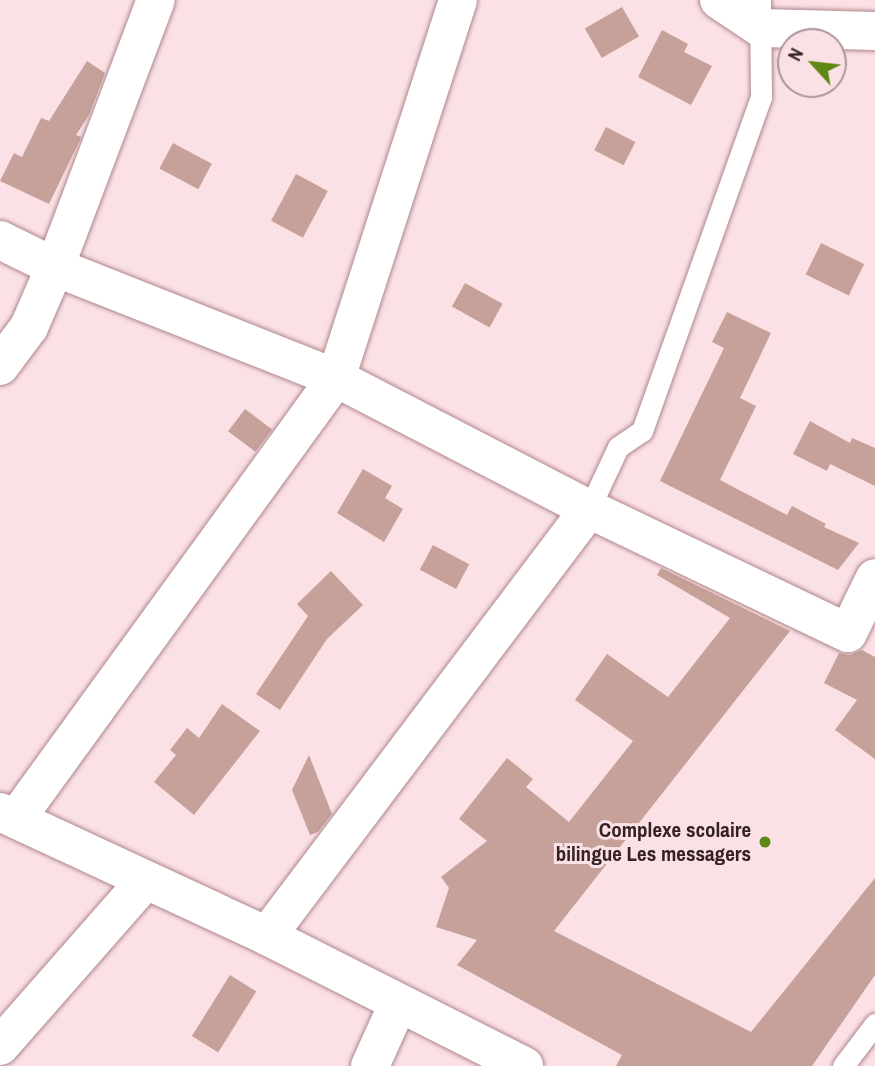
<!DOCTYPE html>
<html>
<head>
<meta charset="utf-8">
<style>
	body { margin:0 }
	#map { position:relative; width:875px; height:1066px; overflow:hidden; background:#fbe1e5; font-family:"Archivo Narrow",sans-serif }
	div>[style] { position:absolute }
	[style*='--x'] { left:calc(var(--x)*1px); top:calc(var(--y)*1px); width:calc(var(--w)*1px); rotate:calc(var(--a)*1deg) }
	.building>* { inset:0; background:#c5a199; transform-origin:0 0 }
	.roads { filter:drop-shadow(0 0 2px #af878d) drop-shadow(0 0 2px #af878d) }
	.service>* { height:21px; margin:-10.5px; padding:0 10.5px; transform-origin:10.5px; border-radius:10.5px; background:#fff }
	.minor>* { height:38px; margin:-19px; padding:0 19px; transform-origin:19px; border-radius:19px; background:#fff }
	.dots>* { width:19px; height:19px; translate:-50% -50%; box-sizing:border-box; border:4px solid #fbe1e5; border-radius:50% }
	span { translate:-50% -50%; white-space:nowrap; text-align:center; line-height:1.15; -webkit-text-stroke:6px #fbe1e5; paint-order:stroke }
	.poi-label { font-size:21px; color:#332326; font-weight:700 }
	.right { translate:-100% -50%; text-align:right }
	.north { position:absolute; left:777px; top:28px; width:70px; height:70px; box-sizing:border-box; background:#fbe1e5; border:2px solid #ab9599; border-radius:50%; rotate:297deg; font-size:19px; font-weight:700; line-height:28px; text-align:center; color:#332326 }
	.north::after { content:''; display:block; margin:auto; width:24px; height:32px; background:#5e8917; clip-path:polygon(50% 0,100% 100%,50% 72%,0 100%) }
</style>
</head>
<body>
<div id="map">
	<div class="building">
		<i style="left:622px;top:7px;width:34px;height:43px;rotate:60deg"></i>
		<i style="clip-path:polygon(662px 30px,688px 44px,684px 52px,712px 66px,691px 105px,638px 77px)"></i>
		<i style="clip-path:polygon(87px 61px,105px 73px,89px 115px,76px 135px,81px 137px,80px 140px,49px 204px,0 181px,14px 153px,22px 157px,41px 118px,49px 121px)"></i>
		<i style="left:606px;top:127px;width:33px;height:26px;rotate:27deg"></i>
		<i style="left:173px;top:143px;width:44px;height:29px;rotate:28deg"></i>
		<i style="left:296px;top:174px;width:36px;height:53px;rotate:28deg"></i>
		<i style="left:821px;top:243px;width:48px;height:35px;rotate:26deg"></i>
		<i style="left:465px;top:283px;width:43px;height:27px;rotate:29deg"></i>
		<i style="clip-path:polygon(727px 312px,771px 333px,740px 398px,756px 406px,720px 480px,787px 515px,792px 506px,826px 524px,824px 527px,859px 543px,838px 570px,660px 481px,724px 348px,712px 342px)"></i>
		<i style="left:245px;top:409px;width:34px;height:28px;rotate:37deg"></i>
		<i style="clip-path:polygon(810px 421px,850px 443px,852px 438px,875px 448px,875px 486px,830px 464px,827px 471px,793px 454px)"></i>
		<i style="clip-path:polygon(363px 469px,392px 486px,385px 498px,403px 509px,384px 542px,337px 513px)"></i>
		<i style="left:433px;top:545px;width:41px;height:28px;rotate:28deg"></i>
		<i style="clip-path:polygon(661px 568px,790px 631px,554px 931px,751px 1032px,875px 878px,875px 975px,812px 1066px,616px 1066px,622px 1055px,457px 965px,477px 940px,436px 927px,449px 888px,441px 877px,487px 841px,459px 819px,507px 758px,533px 779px,526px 787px,569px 822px,633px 741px,575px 700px,607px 654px,668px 697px,730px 618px,657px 575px)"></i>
		<i style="clip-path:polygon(331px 571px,363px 605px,327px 639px,280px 710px,256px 694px,308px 616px,297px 604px)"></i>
		<i style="clip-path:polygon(862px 650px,875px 657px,875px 759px,835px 730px,857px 700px,824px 683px,839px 653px,850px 655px)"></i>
		<i style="clip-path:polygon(222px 704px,260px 731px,194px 815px,154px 782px,176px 755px,170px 750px,187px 728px,199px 738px)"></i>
		<i style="clip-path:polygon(309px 755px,332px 814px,318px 832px,310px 835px,292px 790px)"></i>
		<i style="left:230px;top:975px;width:31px;height:72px;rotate:32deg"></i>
	</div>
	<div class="roads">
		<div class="service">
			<i style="--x:589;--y:509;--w:68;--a:-64.9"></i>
			<i style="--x:618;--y:447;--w:29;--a:-34"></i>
			<i style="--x:642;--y:431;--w:355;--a:-70.4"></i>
			<i style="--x:761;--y:97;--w:97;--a:-90.6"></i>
			<i style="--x:843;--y:1066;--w:53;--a:-52.7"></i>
		</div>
		<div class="minor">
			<i style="--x:719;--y:0;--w:50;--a:33.7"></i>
			<i style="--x:761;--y:28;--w:114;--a:1.5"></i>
			<i style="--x:0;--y:240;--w:61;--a:26.1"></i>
			<i style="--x:55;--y:267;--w:302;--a:21.6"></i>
			<i style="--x:336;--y:378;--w:285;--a:27.4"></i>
			<i style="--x:589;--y:509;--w:287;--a:25.6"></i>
			<i style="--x:848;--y:633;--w:61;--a:-63.9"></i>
			<i style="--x:0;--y:366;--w:49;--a:-53.4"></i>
			<i style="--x:29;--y:327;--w:65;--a:-66.6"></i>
			<i style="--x:55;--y:267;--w:285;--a:-69.3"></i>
			<i style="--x:0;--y:812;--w:294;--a:24.9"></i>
			<i style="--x:267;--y:936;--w:288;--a:26.8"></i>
			<i style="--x:16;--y:819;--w:545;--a:-54.03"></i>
			<i style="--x:336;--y:378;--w:397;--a:-72.1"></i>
			<i style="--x:267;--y:936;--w:535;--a:-52.98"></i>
			<i style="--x:0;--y:1046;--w:221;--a:-48.7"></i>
			<i style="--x:370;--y:1066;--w:68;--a:-65.7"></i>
		</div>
	</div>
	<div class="dots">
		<i style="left:765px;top:842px;background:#5e8917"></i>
	</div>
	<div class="poi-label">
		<span class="right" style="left:751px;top:842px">Complexe scolaire<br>bilingue Les messagers</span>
	</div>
	<div class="north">N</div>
</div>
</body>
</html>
